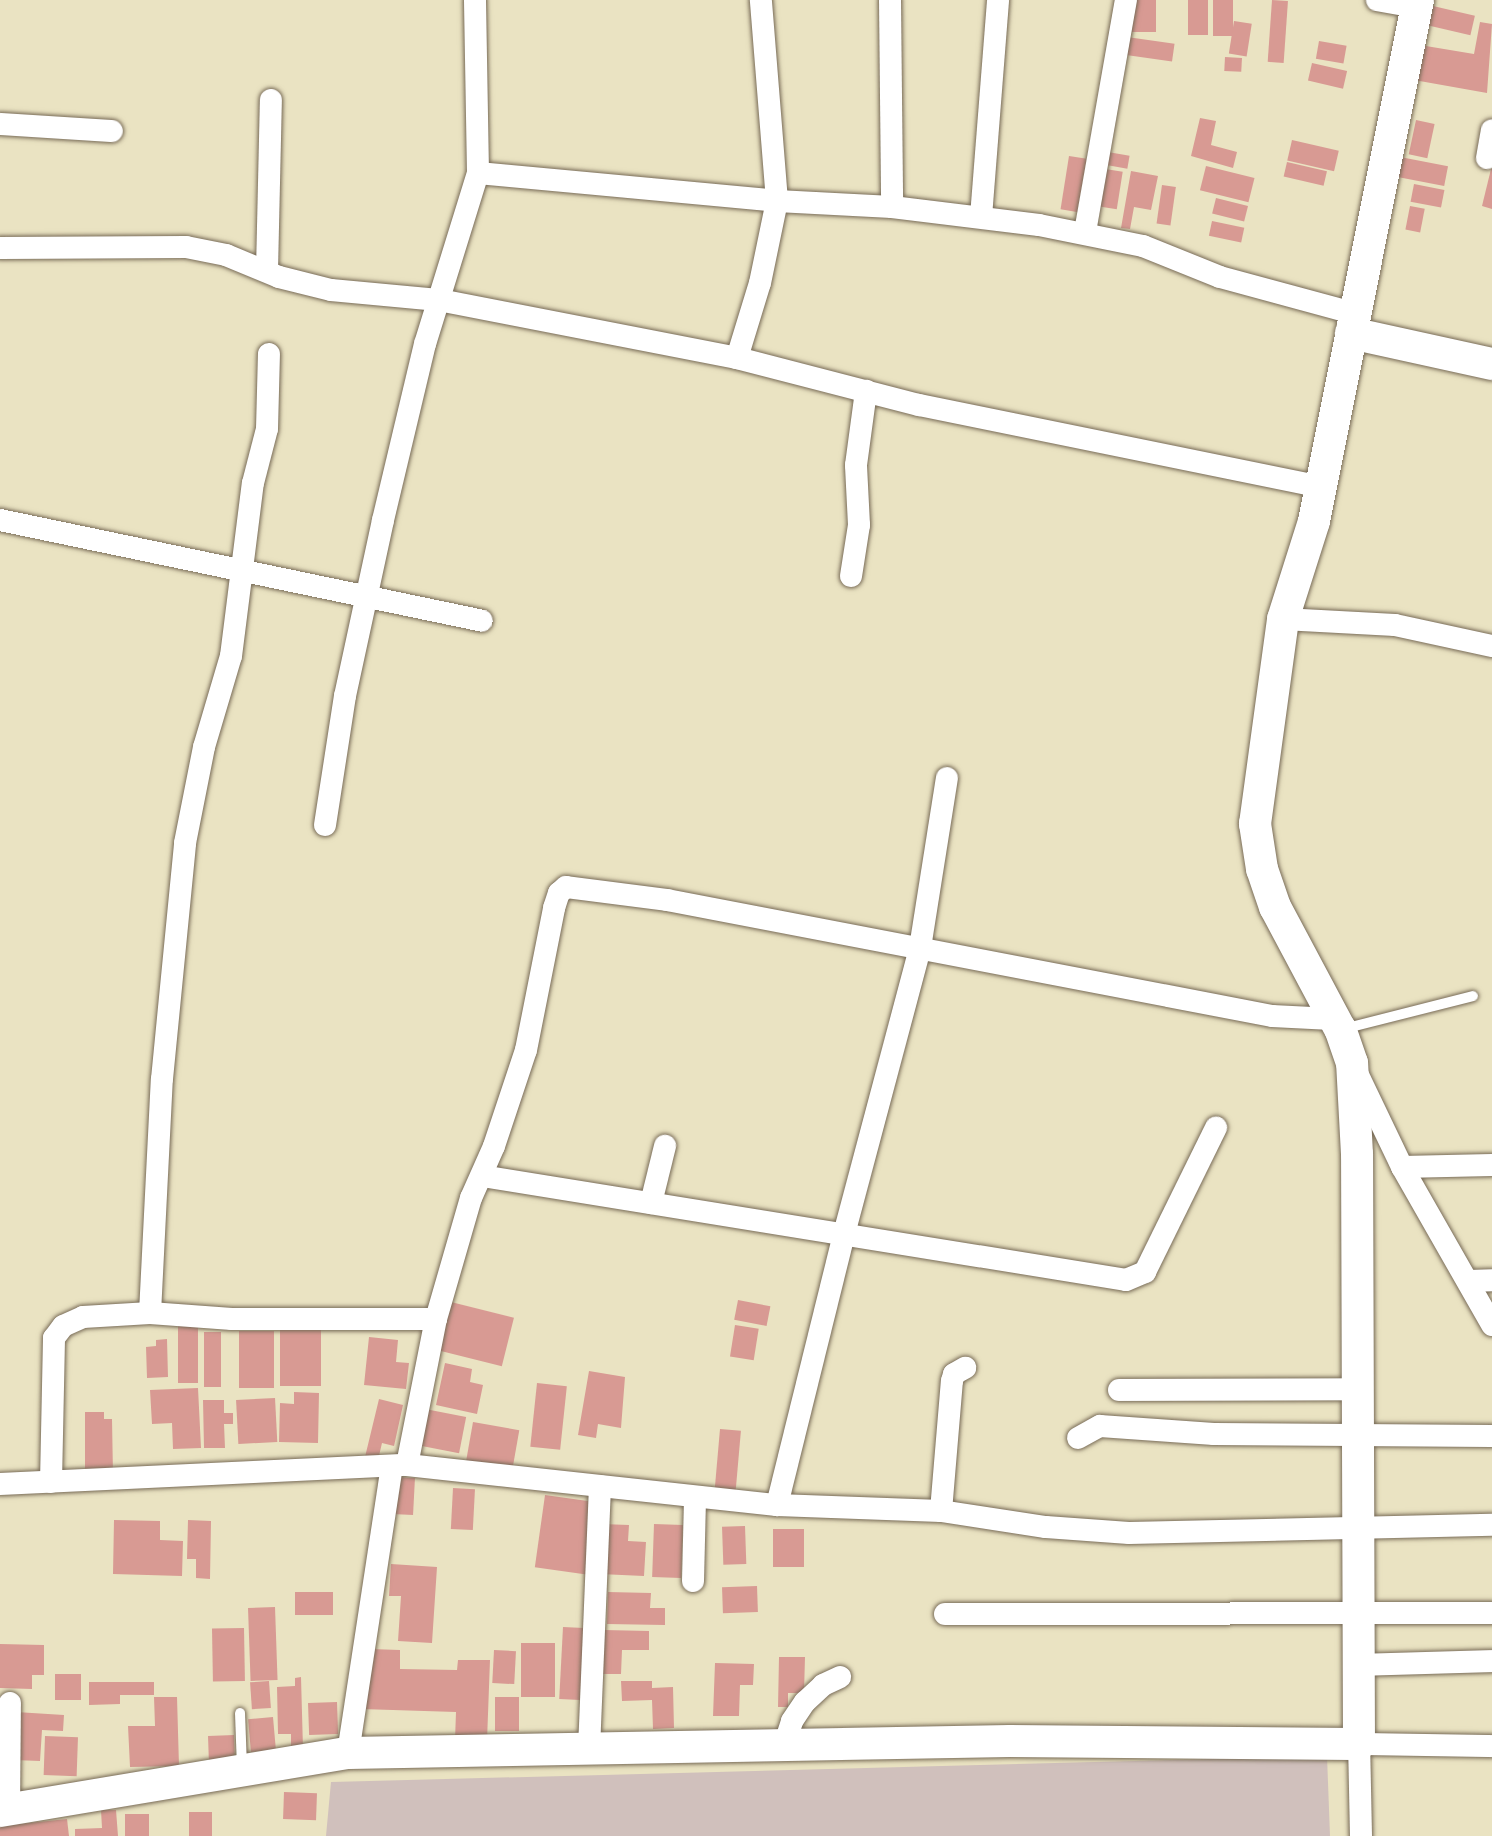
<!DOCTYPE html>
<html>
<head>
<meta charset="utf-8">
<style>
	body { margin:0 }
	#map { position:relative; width:1492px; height:1836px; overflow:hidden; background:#eae3c2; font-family:Pangolin,sans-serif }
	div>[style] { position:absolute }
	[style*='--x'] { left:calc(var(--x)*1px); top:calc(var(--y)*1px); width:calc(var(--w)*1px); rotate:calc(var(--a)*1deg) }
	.industrial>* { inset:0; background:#d0c0bc }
	.building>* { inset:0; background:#d89a93; transform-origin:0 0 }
	.roads { filter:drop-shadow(0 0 2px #786b57) drop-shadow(0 0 2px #786b57) }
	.lane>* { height:10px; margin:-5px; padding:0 5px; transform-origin:5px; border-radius:5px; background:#fff }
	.street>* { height:22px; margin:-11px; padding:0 11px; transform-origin:11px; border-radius:11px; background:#fff }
	.secondary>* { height:32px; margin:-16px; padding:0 16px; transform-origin:16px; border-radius:16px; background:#fff }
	span { translate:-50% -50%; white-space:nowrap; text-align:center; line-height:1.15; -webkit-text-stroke:6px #fdfcf7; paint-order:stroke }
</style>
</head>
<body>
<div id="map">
	<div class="industrial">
		<i style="clip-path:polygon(1327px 1756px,1330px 1836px,326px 1836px,331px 1782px)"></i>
	</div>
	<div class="building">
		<i style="left:1132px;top:0;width:24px;height:32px"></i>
		<i style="left:1188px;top:0;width:20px;height:35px"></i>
		<i style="left:1213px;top:0;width:20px;height:36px"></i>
		<i style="left:1272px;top:0;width:16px;height:62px;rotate:4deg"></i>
		<i style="left:1433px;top:6px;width:43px;height:20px;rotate:13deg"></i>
		<i style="left:1234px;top:21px;width:18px;height:33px;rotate:9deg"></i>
		<i style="clip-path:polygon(1480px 22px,1492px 24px,1487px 93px,1414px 80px,1420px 45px,1474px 54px)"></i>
		<i style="left:1127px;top:37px;width:48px;height:18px;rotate:8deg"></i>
		<i style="left:1319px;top:41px;width:28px;height:18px;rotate:10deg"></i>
		<i style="left:1225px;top:57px;width:17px;height:14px;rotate:3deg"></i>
		<i style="left:1312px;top:63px;width:36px;height:18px;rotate:13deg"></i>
		<i style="clip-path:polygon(1200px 118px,1216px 121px,1211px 145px,1237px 152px,1233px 168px,1191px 156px)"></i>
		<i style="left:1416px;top:120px;width:19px;height:35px;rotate:12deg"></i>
		<i style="left:1292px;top:140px;width:48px;height:21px;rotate:13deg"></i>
		<i style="left:1102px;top:151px;width:28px;height:13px;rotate:10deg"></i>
		<i style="left:1069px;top:156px;width:18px;height:54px;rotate:9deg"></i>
		<i style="left:1395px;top:156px;width:54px;height:20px;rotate:11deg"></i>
		<i style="left:1287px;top:162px;width:41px;height:15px;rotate:13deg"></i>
		<i style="left:1206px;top:166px;width:50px;height:25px;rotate:14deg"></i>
		<i style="left:1099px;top:168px;width:24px;height:38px;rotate:9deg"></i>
		<i style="clip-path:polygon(1491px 169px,1492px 169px,1492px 209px,1482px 206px)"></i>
		<i style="clip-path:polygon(1131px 171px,1158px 176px,1151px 210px,1134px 207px,1130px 229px,1121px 228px)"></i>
		<i style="left:1414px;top:184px;width:31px;height:18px;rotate:11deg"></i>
		<i style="left:1162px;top:185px;width:14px;height:39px;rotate:8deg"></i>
		<i style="left:1216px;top:198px;width:33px;height:16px;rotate:14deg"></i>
		<i style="left:1410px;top:206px;width:15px;height:24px;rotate:11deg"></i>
		<i style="left:1212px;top:221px;width:33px;height:15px;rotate:12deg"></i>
		<i style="left:738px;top:1300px;width:33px;height:20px;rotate:11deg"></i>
		<i style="left:447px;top:1301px;width:69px;height:50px;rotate:14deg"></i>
		<i style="left:280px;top:1324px;width:41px;height:62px"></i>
		<i style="left:178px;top:1325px;width:20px;height:58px"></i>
		<i style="left:735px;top:1325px;width:24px;height:32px;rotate:9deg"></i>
		<i style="left:239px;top:1331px;width:35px;height:57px"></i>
		<i style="left:204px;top:1332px;width:17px;height:55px"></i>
		<i style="clip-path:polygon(369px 1337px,398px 1340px,396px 1362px,409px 1363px,406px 1389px,364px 1385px)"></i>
		<i style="clip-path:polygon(167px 1339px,168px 1377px,147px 1378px,146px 1347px,156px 1346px,156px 1340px)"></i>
		<i style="clip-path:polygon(445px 1363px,472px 1369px,470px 1382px,483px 1385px,477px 1414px,436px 1405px)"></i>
		<i style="clip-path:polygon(589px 1371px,625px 1377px,621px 1428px,598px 1424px,596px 1438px,578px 1435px)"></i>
		<i style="left:537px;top:1383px;width:30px;height:64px;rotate:6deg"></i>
		<i style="clip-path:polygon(198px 1388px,201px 1448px,173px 1449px,172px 1423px,152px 1424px,150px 1390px)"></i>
		<i style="clip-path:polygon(294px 1392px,319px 1393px,318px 1443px,279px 1442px,280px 1403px,294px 1404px)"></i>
		<i style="left:275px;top:1398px;width:44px;height:39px;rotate:87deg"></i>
		<i style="clip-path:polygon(379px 1399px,403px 1405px,394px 1446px,382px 1443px,378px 1460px,365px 1457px)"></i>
		<i style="clip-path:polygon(203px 1400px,224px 1400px,224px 1413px,233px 1413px,233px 1424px,224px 1424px,225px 1448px,204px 1448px)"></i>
		<i style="left:420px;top:1408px;width:47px;height:37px;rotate:11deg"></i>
		<i style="clip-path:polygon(85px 1412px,104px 1412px,104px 1419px,112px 1419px,113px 1475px,85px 1475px)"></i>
		<i style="left:473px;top:1422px;width:47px;height:43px;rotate:10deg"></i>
		<i style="left:720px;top:1429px;width:21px;height:61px;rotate:5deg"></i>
		<i style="left:394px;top:1477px;width:21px;height:37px;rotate:3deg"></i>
		<i style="left:453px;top:1488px;width:22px;height:41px;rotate:3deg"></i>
		<i style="left:545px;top:1495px;width:52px;height:73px;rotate:8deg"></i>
		<i style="clip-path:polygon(114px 1520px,160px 1521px,160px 1540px,183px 1541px,182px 1576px,113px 1574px)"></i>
		<i style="clip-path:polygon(188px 1520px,211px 1521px,210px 1579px,196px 1578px,196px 1559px,187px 1559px)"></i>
		<i style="clip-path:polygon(602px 1524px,629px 1525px,628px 1541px,646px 1542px,644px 1576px,600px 1574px)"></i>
		<i style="left:654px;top:1524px;width:29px;height:53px;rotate:2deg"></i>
		<i style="left:745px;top:1526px;width:38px;height:23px;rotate:88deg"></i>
		<i style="left:773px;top:1529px;width:31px;height:38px"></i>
		<i style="clip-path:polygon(391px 1564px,437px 1567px,432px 1643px,398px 1641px,401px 1596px,389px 1596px)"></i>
		<i style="left:757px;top:1586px;width:26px;height:35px;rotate:88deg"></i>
		<i style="left:333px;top:1592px;width:23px;height:38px;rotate:90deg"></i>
		<i style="clip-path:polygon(608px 1592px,651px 1593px,650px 1608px,665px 1608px,665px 1625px,607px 1624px)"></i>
		<i style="left:275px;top:1607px;width:73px;height:27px;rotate:88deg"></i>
		<i style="left:563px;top:1627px;width:21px;height:72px;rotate:3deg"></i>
		<i style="left:244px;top:1628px;width:53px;height:32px;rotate:89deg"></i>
		<i style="clip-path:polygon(604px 1630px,649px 1631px,649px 1650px,622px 1650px,621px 1674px,602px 1674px)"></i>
		<i style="left:521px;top:1643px;width:34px;height:54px"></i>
		<i style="clip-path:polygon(0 1644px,44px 1645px,44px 1675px,32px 1675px,32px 1689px,0 1688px)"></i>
		<i style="clip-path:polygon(370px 1649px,400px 1650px,400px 1669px,457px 1670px,458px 1660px,490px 1660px,487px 1741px,455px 1740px,456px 1712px,361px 1709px)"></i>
		<i style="left:494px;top:1650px;width:22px;height:33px;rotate:3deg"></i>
		<i style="clip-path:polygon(779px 1657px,805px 1657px,804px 1693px,788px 1693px,788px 1707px,778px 1707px)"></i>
		<i style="clip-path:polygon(715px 1663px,754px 1664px,753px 1685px,740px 1685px,739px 1716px,713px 1716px)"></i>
		<i style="left:55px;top:1674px;width:26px;height:26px"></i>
		<i style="clip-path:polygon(301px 1677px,303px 1749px,291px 1749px,291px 1734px,278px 1734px,277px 1687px,295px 1686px,295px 1678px)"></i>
		<i style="left:269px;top:1681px;width:27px;height:19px;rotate:86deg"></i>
		<i style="clip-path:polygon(621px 1681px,652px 1681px,652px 1688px,673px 1687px,674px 1728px,653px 1729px,652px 1700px,622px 1701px)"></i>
		<i style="clip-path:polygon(89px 1682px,154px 1682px,154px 1695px,120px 1695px,120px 1704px,89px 1705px)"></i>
		<i style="clip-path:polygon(154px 1697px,177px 1697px,179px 1766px,130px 1767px,128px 1726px,155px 1726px)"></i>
		<i style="left:519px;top:1697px;width:34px;height:24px;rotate:90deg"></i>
		<i style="left:337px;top:1702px;width:32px;height:29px;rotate:88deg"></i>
		<i style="clip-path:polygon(16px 1712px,64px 1715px,63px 1731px,42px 1730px,40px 1761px,14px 1760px)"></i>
		<i style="left:273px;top:1717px;width:33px;height:25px;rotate:85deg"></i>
		<i style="left:234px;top:1735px;width:26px;height:26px;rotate:88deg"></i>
		<i style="left:45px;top:1736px;width:33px;height:39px;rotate:2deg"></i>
		<i style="left:284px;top:1792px;width:33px;height:27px;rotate:2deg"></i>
		<i style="clip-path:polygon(101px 1810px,116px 1810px,118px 1836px,75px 1836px,75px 1829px,102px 1828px)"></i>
		<i style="left:189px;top:1812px;width:23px;height:24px"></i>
		<i style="left:125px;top:1814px;width:24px;height:22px"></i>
		<i style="clip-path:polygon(67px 1819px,69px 1836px,0 1836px,0 1826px)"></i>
	</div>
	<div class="roads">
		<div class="lane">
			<i style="--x:1343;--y:1029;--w:134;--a:-14.2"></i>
			<i style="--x:240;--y:1713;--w:54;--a:87.9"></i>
		</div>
		<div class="street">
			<i style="--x:890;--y:0;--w:207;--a:89.4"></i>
			<i style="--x:1377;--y:0;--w:40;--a:10"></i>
			<i style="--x:0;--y:124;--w:112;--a:3.6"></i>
			<i style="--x:1487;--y:158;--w:28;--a:-80"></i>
			<i style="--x:478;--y:173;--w:300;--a:5.3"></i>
			<i style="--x:777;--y:201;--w:115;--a:3"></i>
			<i style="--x:892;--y:207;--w:148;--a:7"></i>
			<i style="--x:1039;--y:225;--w:106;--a:11.4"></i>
			<i style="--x:1143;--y:246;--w:83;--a:21.9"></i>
			<i style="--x:1220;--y:277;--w:141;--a:15.2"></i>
			<i style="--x:981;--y:217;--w:218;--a:-85.5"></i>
			<i style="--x:1085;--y:232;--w:236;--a:-80"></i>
			<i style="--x:0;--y:248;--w:186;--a:-0.3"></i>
			<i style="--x:186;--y:247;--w:41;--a:11.3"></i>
			<i style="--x:226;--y:255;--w:57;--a:22.5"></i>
			<i style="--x:279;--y:277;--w:54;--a:14"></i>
			<i style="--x:331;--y:290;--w:108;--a:5.3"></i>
			<i style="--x:439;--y:300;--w:304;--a:11"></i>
			<i style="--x:737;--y:358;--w:188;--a:14.5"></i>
			<i style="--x:919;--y:405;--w:410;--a:11.5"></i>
			<i style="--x:267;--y:271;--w:171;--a:-88.7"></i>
			<i style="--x:737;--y:358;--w:78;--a:-73"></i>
			<i style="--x:760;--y:283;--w:84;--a:-78.3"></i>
			<i style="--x:777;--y:201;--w:202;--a:-94.6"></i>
			<i style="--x:0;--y:520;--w:492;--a:11.8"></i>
			<i style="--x:851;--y:576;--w:52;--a:-81.1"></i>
			<i style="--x:859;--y:525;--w:60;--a:-92.9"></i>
			<i style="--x:856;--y:465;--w:75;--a:-82.3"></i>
			<i style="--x:1283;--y:619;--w:112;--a:3.1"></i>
			<i style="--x:1395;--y:625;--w:99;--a:12.2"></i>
			<i style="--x:325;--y:825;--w:131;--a:-81.2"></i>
			<i style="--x:345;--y:696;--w:180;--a:-77.8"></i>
			<i style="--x:383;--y:520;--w:181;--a:-76.6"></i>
			<i style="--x:425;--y:344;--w:179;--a:-72.8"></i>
			<i style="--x:478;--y:173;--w:173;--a:-91"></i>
			<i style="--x:1357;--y:1073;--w:104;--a:64.4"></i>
			<i style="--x:1402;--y:1167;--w:182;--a:60.3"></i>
			<i style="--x:1402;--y:1167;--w:90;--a:-1.3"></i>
			<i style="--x:482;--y:1176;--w:652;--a:9.17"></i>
			<i style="--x:1126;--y:1280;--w:21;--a:-23"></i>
			<i style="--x:1145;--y:1272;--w:161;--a:-63.8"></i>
			<i style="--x:651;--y:1203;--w:59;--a:-76.2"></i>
			<i style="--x:1469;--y:1281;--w:23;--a:-2"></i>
			<i style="--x:150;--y:1313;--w:82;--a:4.2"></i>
			<i style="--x:232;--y:1319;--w:204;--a:0"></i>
			<i style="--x:1119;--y:1390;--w:237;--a:-0.2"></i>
			<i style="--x:1078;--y:1438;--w:25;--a:-29"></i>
			<i style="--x:1100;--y:1426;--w:114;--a:4"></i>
			<i style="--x:1214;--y:1434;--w:278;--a:0.4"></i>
			<i style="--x:407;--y:1465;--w:149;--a:-78.8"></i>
			<i style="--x:436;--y:1319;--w:126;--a:-73.9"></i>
			<i style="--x:471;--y:1198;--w:57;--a:-66.1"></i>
			<i style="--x:494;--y:1146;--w:101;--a:-71.6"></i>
			<i style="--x:526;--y:1050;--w:145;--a:-78.8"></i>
			<i style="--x:554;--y:908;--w:16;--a:-72"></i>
			<i style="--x:559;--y:893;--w:9;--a:-41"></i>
			<i style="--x:566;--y:887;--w:102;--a:7.3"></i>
			<i style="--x:667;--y:900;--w:616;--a:10.85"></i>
			<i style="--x:1272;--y:1016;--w:60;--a:2.9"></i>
			<i style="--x:51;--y:1482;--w:144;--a:-88.8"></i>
			<i style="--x:54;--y:1338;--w:15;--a:-53"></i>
			<i style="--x:63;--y:1326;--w:22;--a:-24"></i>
			<i style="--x:83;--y:1317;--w:67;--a:-3.4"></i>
			<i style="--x:150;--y:1313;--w:234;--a:-87.1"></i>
			<i style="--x:162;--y:1079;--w:237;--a:-84.4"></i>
			<i style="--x:185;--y:843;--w:98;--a:-78.8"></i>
			<i style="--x:204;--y:747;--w:95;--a:-73.5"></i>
			<i style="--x:231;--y:656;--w:174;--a:-82.8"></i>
			<i style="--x:253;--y:483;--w:56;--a:-75.5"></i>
			<i style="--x:267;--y:429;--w:75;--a:-88.5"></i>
			<i style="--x:0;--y:1484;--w:407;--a:-2.7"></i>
			<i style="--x:407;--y:1465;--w:372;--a:6.2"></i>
			<i style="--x:777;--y:1505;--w:279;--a:-76.1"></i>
			<i style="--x:844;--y:1234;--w:296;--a:-75.1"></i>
			<i style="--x:920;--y:948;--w:172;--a:-81"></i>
			<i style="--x:777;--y:1505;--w:164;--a:2.1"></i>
			<i style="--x:941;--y:1511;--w:106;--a:8.7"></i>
			<i style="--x:1046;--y:1527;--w:83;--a:4.1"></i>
			<i style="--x:1129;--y:1533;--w:363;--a:-1.3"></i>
			<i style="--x:941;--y:1511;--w:130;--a:-85.2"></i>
			<i style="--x:952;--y:1381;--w:7;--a:-74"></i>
			<i style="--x:954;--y:1374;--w:13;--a:-29"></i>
			<i style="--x:693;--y:1581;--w:84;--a:-88.6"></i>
			<i style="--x:945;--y:1614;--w:547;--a:-0.1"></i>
			<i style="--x:1359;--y:1665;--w:133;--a:-1.7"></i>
			<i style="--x:784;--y:1746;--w:26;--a:-72"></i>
			<i style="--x:792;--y:1721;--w:23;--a:-56"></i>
			<i style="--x:805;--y:1702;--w:25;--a:-43"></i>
			<i style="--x:823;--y:1685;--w:19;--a:-25"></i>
			<i style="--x:589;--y:1749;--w:263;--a:-87.6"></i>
			<i style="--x:348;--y:1753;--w:289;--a:-81.3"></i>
			<i style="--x:9;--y:1811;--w:108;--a:-89.5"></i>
			<i style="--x:1361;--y:1836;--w:92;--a:-91.2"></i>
			<i style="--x:1359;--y:1744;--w:133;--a:0.9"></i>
		</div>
		<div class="secondary">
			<i style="--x:1351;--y:333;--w:144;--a:12.4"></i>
			<i style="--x:0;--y:1811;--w:353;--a:-9.5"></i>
			<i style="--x:348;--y:1753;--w:662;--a:-1.04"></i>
			<i style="--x:1010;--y:1741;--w:349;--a:0.5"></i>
			<i style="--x:1359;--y:1744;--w:590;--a:-90.19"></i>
			<i style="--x:1357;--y:1154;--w:91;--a:-93.1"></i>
			<i style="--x:1352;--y:1063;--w:36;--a:-109"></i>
			<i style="--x:1340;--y:1029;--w:138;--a:-118"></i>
			<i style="--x:1275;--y:907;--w:40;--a:-108.9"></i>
			<i style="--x:1262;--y:869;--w:46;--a:-98.8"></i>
			<i style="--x:1255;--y:824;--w:207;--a:-82.2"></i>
			<i style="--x:1283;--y:619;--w:103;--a:-72.4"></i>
			<i style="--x:1314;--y:521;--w:531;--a:-78.71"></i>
		</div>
	</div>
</div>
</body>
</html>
